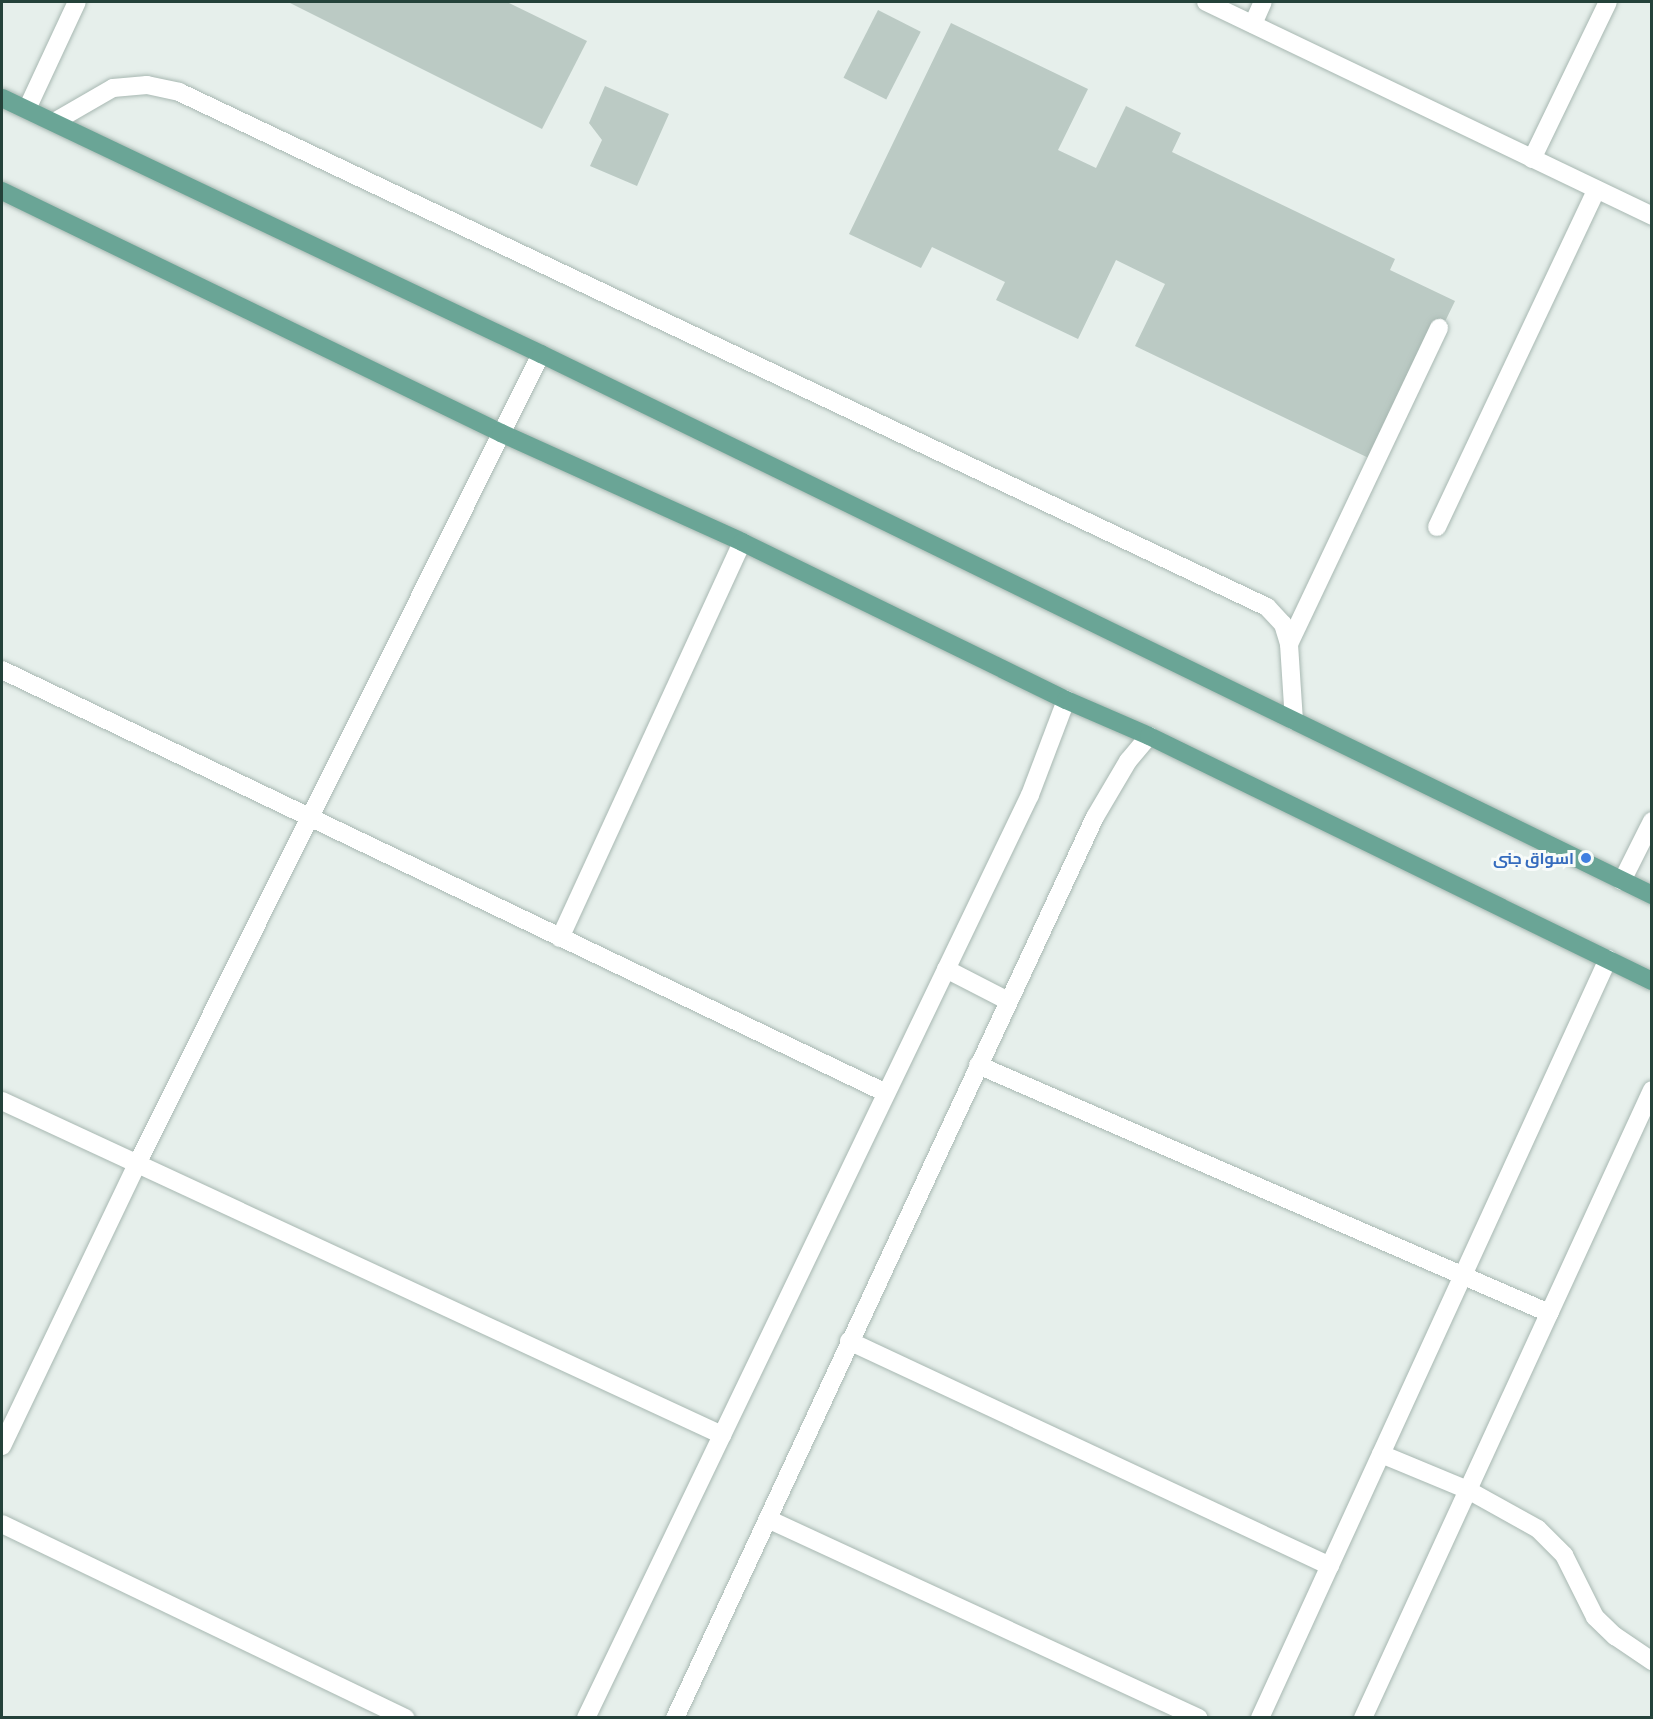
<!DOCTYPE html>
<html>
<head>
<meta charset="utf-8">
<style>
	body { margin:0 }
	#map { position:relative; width:1653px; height:1719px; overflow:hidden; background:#e6efeb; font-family:Manrope,Cairo,sans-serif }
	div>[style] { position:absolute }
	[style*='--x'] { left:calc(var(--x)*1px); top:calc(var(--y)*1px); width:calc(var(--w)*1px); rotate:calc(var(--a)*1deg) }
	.building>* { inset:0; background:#bbcac4; transform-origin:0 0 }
	.roads { filter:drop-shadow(0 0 2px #a8b8b2) drop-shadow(0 0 2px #a8b8b2) }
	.service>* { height:18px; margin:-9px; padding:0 9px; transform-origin:9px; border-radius:9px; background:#fff }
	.minor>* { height:18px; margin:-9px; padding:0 9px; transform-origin:9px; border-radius:9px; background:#fff }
	.tertiary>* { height:18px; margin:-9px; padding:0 9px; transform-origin:9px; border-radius:9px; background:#fff }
	.primary>* { height:18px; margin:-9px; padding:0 9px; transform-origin:9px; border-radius:9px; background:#6aa596 }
	.dots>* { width:16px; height:16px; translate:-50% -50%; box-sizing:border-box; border:3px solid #f7fbf9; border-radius:50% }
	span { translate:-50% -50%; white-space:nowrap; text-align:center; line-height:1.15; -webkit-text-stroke:6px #f7fbf9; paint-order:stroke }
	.shop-label { font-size:16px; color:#366cbe; font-weight:700 }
	.right { translate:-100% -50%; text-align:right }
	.frame { position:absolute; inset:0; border:3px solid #24423a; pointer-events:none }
</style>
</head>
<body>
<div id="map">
	<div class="building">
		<i style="clip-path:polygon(288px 2px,507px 2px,587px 41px,542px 129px)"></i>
		<i style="left:878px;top:10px;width:48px;height:76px;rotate:27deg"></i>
		<i style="clip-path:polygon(951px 23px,1088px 89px,1058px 150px,1096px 168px,1126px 106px,1181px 133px,1172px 152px,1395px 259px,1390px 270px,1455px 301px,1377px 462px,1135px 346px,1165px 284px,1116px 260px,1078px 339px,996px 300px,1005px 282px,932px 247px,921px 268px,849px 234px)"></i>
		<i style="clip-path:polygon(605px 86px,669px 114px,637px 186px,590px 166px,602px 140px,589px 123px)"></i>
	</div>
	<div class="roads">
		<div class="service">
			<i style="--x:54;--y:122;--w:68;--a:-30"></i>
			<i style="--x:113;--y:88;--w:34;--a:-5"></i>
			<i style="--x:147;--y:85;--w:33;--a:12"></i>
			<i style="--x:179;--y:92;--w:1204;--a:25.33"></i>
			<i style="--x:1267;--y:607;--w:23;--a:47"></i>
			<i style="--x:1283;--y:624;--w:21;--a:73"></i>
			<i style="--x:1289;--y:644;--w:77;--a:86.3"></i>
			<i style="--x:1289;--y:644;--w:350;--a:-64.6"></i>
			<i style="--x:1468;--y:1490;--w:80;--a:29.1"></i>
			<i style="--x:1538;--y:1529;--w:37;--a:45"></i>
			<i style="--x:1564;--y:1555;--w:69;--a:63.4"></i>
			<i style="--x:1595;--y:1617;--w:28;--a:44"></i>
			<i style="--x:1615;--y:1636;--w:45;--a:34"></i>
		</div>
		<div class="minor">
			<i style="--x:1206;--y:2;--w:495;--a:25.6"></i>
			<i style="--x:1253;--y:24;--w:24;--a:-66"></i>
			<i style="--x:1532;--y:159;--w:174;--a:-64.2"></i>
			<i style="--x:1437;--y:527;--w:373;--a:-64.7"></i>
			<i style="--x:2;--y:670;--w:980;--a:25.57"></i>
			<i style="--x:1622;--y:881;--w:67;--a:-63.4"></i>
			<i style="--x:560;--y:938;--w:436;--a:-65.3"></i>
			<i style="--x:978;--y:1065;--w:623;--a:23.48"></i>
			<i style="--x:2;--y:1101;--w:794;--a:24.89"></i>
			<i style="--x:849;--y:1341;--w:531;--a:25.07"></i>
			<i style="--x:2;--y:1446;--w:310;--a:-64.4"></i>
			<i style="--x:136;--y:1166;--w:907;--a:-63.49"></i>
			<i style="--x:770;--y:1520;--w:472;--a:24.8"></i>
			<i style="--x:2;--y:1524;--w:448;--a:25.7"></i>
		</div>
		<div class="tertiary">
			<i style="--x:27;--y:109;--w:118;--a:-65"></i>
			<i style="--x:946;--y:969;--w:70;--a:27.3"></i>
			<i style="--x:1381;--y:1454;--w:94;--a:22.5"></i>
			<i style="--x:586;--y:1718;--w:1024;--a:-64.31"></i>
			<i style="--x:1030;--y:795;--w:102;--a:-69.2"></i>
			<i style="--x:675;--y:1718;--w:994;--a:-65.01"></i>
			<i style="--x:1095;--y:817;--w:65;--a:-59.5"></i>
			<i style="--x:1128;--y:761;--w:33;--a:-50"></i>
			<i style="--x:1260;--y:1718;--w:835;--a:-65.37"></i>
			<i style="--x:1363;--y:1718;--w:691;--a:-65.29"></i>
		</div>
		<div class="primary">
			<i style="--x:2;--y:98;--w:597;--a:25.41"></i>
			<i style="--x:541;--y:354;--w:1236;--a:25.96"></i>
			<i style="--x:2;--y:191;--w:555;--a:25.87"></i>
			<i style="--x:501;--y:433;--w:265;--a:24.3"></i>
			<i style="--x:742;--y:542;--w:360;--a:26"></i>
			<i style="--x:1066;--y:700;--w:90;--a:23.4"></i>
			<i style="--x:1149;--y:736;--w:559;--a:25.97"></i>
		</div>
	</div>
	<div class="dots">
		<i style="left:1586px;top:858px;background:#3f7fe0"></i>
	</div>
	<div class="shop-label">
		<span class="right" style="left:1574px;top:858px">اسواق جنى</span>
	</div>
	<div class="frame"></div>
</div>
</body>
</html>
